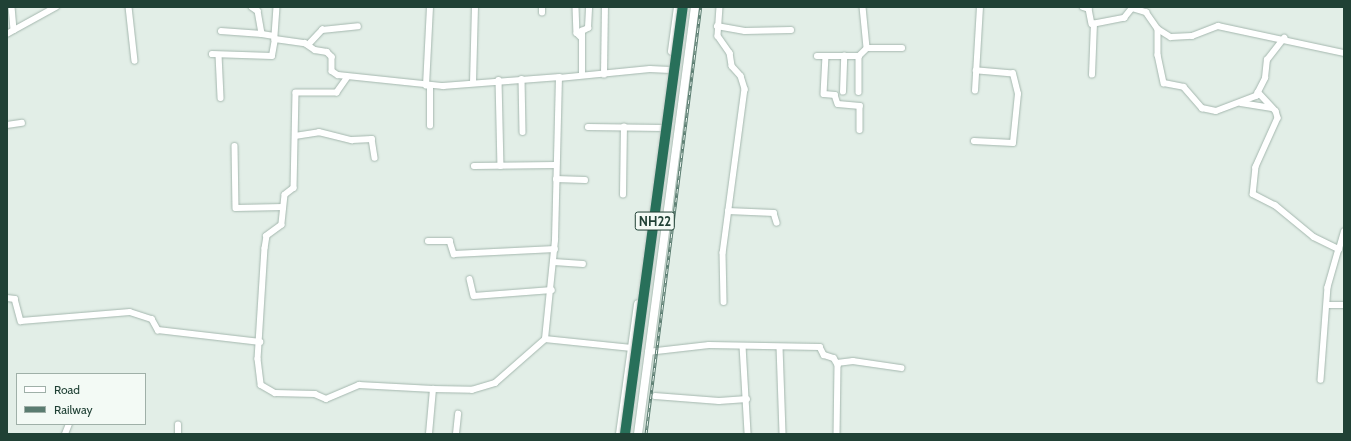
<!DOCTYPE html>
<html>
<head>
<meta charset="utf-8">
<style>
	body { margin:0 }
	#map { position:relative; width:1351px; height:441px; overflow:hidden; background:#e2eee7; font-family:Cabin,sans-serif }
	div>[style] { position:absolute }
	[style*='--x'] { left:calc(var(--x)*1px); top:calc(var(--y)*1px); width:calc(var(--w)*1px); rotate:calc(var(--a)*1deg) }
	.roads { filter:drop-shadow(0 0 1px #a4b7ae) drop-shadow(0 0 1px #a4b7ae) }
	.street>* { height:5.5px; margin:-2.75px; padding:0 2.75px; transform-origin:2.75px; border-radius:2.75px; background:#fff }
	.secondary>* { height:8px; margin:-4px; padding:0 4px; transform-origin:4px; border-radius:4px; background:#fff }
	.rail>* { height:3px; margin-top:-1.5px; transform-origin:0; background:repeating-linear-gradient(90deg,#f3faf5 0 4.5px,#5a7c70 0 9px); box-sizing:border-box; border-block:1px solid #5a7c70 }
	.bridges { filter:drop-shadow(0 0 1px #c1cac6) drop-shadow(0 0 1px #c1cac6) }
	.highway-bridge>* { height:10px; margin:-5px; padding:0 5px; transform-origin:5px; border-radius:5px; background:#28705a }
	span { translate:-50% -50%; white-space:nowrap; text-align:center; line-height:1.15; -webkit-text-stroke:3px #f3faf5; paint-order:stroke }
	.shield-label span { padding:1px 3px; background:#f3faf5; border:1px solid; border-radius:3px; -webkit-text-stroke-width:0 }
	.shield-label { font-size:13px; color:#204135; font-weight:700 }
	.frame { position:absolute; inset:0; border:8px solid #204135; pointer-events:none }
	.legend { position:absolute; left:16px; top:373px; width:130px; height:52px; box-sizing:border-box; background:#f3faf5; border:1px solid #9fb0a8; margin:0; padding:5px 7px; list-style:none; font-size:12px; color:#204135 }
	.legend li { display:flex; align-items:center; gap:8px; height:20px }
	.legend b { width:20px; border:1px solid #9fb0a8 }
</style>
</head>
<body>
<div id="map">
	<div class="roads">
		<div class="street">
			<i style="--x:12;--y:7;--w:23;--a:85"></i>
			<i style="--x:129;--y:7;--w:54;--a:83.7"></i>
			<i style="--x:252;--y:7;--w:7;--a:34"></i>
			<i style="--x:258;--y:11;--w:23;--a:80"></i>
			<i style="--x:262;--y:34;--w:12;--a:9"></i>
			<i style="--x:277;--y:7;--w:32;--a:94"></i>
			<i style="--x:275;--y:39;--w:30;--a:8"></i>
			<i style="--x:305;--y:43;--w:12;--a:35"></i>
			<i style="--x:315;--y:50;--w:12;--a:9"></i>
			<i style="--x:327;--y:52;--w:7;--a:45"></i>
			<i style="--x:332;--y:57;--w:14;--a:90"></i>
			<i style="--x:332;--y:71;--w:7;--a:34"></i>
			<i style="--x:338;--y:75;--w:106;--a:6"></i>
			<i style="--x:443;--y:86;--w:117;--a:-4.4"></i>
			<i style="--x:576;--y:7;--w:26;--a:88"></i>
			<i style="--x:577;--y:33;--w:7;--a:45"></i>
			<i style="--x:720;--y:7;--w:29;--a:94"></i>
			<i style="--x:718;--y:36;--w:21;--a:55"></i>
			<i style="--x:730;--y:53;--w:13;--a:81"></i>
			<i style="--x:732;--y:66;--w:13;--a:48"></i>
			<i style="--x:741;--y:76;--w:14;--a:73"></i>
			<i style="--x:745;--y:89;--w:165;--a:97.6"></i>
			<i style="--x:723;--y:253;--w:49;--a:88.8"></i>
			<i style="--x:863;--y:7;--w:41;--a:84.4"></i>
			<i style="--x:867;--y:48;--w:35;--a:0"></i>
			<i style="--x:1083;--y:7;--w:6;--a:18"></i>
			<i style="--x:1089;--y:9;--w:15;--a:79"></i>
			<i style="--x:1092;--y:24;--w:33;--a:-11"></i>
			<i style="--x:1124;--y:18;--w:13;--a:-51"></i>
			<i style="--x:1132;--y:8;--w:15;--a:16"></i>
			<i style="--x:1146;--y:12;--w:21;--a:55"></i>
			<i style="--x:1158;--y:29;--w:15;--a:32"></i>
			<i style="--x:1171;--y:37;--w:21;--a:-3"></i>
			<i style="--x:1192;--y:36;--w:28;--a:-21"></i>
			<i style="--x:1218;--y:26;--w:129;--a:12.1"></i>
			<i style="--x:542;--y:13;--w:6;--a:-90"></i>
			<i style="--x:717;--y:26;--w:28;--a:10"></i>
			<i style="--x:745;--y:31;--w:46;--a:-1.2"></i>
			<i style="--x:1158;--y:29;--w:26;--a:90"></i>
			<i style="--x:1158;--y:55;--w:29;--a:78"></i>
			<i style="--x:1164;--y:83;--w:20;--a:11"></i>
			<i style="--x:1184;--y:87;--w:28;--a:49"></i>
			<i style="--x:1202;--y:108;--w:14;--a:12"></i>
			<i style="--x:1216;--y:111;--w:43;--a:-20.6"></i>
			<i style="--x:1256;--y:96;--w:20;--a:-63"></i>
			<i style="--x:1265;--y:78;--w:18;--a:-84"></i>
			<i style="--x:1267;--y:60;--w:28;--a:-52"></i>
			<i style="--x:221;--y:31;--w:41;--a:4.2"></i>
			<i style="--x:7;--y:34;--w:56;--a:-28.9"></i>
			<i style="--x:308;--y:45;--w:21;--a:-47"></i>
			<i style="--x:322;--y:30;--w:36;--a:-6"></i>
			<i style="--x:212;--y:54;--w:60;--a:1.9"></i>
			<i style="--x:272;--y:56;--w:17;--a:-80"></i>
			<i style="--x:219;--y:55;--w:43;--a:87.3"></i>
			<i style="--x:817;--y:56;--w:42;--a:0"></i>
			<i style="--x:859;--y:56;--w:11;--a:-45"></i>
			<i style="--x:826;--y:56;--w:38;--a:93"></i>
			<i style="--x:824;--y:94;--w:11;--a:5"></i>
			<i style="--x:835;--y:95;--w:9;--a:72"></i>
			<i style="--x:838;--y:104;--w:22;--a:5"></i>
			<i style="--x:860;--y:106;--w:24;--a:90"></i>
			<i style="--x:859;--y:56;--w:36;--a:90"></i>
			<i style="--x:582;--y:74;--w:43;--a:-90"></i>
			<i style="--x:582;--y:31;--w:7;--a:-27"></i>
			<i style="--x:588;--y:28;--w:21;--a:-87"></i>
			<i style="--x:604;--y:75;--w:68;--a:-89.2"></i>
			<i style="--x:1092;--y:75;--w:51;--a:-87.8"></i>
			<i style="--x:348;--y:77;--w:19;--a:125"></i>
			<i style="--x:337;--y:93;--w:41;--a:180"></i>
			<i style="--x:296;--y:93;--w:95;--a:91.2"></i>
			<i style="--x:294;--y:188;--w:11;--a:142"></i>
			<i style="--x:285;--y:195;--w:30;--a:96"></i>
			<i style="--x:282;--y:225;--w:19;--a:144"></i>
			<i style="--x:267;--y:236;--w:12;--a:99"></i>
			<i style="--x:265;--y:248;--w:111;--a:93.6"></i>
			<i style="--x:258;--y:359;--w:26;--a:83"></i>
			<i style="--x:261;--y:385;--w:16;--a:30"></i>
			<i style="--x:275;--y:393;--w:40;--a:1.4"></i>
			<i style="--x:315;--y:394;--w:12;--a:24"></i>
			<i style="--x:326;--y:399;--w:36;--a:-23"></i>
			<i style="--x:359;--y:385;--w:74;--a:3.1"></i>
			<i style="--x:522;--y:79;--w:53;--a:88.9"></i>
			<i style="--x:499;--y:80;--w:86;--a:88.7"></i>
			<i style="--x:473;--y:83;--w:76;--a:-88.5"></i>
			<i style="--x:426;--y:86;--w:79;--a:-87.1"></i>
			<i style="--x:975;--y:91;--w:84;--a:-86.6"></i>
			<i style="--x:843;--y:92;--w:36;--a:-88"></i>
			<i style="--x:1258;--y:92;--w:26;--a:47"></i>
			<i style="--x:1276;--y:111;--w:7;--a:74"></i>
			<i style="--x:1278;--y:118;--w:54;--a:114.2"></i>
			<i style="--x:1256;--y:167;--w:27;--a:96"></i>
			<i style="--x:1253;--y:194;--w:25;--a:27"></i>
			<i style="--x:1275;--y:205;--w:50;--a:39.4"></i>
			<i style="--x:1314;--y:237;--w:28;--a:26"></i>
			<i style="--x:1339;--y:249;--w:40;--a:106"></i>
			<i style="--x:1328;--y:287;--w:93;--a:94.3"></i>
			<i style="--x:1241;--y:103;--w:31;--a:9"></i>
			<i style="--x:7;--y:125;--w:15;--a:-8"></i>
			<i style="--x:430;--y:126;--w:40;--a:-90"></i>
			<i style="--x:588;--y:127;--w:75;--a:0.8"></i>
			<i style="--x:295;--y:136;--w:24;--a:-9"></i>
			<i style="--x:319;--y:132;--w:34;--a:14"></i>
			<i style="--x:352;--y:140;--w:20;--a:-3"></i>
			<i style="--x:372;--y:139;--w:19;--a:81"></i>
			<i style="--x:974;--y:141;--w:39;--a:3"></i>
			<i style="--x:1013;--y:143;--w:49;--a:-84.2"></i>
			<i style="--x:1018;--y:94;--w:21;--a:-104"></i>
			<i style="--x:1013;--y:74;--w:37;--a:-175"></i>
			<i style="--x:235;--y:146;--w:62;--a:89.1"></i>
			<i style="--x:236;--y:208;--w:47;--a:-1.2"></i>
			<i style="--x:474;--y:166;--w:82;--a:-0.7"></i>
			<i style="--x:556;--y:179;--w:29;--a:2"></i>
			<i style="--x:623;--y:195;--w:68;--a:-89.2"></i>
			<i style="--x:728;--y:211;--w:46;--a:2.5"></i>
			<i style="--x:774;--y:213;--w:10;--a:73"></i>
			<i style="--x:428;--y:241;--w:22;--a:0"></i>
			<i style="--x:450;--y:241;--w:14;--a:73"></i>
			<i style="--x:454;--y:254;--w:101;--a:-2.8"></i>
			<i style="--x:1339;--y:249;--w:18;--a:-74"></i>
			<i style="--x:554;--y:262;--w:29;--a:4"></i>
			<i style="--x:470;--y:279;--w:17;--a:77"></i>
			<i style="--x:474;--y:296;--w:78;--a:-4.4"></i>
			<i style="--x:7;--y:298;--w:8;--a:7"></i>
			<i style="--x:15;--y:299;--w:23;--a:75"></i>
			<i style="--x:21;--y:321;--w:109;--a:-4.7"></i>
			<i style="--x:130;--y:312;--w:23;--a:18"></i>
			<i style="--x:152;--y:319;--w:13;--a:61"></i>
			<i style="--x:158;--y:330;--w:103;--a:6.7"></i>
			<i style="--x:1327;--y:305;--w:17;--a:0"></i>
			<i style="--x:545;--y:339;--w:100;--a:-84.2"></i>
			<i style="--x:555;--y:240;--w:162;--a:-88.6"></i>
			<i style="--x:559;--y:78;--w:91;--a:-5.6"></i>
			<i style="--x:650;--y:69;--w:20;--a:3"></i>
			<i style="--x:743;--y:346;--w:88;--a:86.7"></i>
			<i style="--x:780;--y:347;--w:87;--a:88"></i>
			<i style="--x:648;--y:352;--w:61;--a:-6.5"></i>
			<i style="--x:709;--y:345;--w:111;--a:1"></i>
			<i style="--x:820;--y:347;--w:9;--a:63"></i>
			<i style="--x:824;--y:355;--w:10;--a:17"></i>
			<i style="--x:834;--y:358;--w:8;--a:60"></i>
			<i style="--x:838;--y:365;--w:69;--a:90.8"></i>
			<i style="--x:837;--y:363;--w:16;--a:-7"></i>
			<i style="--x:853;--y:361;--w:49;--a:8.3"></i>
			<i style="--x:655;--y:396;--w:64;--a:4.5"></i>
			<i style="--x:719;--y:401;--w:28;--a:-4"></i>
			<i style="--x:65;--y:434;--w:11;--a:-68"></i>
			<i style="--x:178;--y:434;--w:9;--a:-90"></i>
			<i style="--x:429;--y:434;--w:45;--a:-84.9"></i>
			<i style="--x:433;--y:389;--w:39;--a:1"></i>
			<i style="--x:472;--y:390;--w:24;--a:-17"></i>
			<i style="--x:495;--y:383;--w:67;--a:-41.3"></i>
			<i style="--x:545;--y:339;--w:87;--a:5.9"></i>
			<i style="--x:456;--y:434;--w:20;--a:-84"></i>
		</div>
		<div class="secondary">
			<i style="--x:672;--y:51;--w:44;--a:-82.2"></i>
			<i style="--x:620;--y:434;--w:131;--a:-82.1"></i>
			<i style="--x:638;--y:434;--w:431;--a:-82.4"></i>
		</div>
	</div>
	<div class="rail">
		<i style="--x:646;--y:434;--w:431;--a:-82.7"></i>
	</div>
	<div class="bridges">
		<div class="highway-bridge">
			<i style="--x:625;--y:434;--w:431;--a:-82.3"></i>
		</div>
	</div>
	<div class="shield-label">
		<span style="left:655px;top:221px">NH22</span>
	</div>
	<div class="frame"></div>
	<ul class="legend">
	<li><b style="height:5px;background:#fff"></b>Road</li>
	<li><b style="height:5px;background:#5a7c70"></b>Railway</li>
	</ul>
</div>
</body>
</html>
